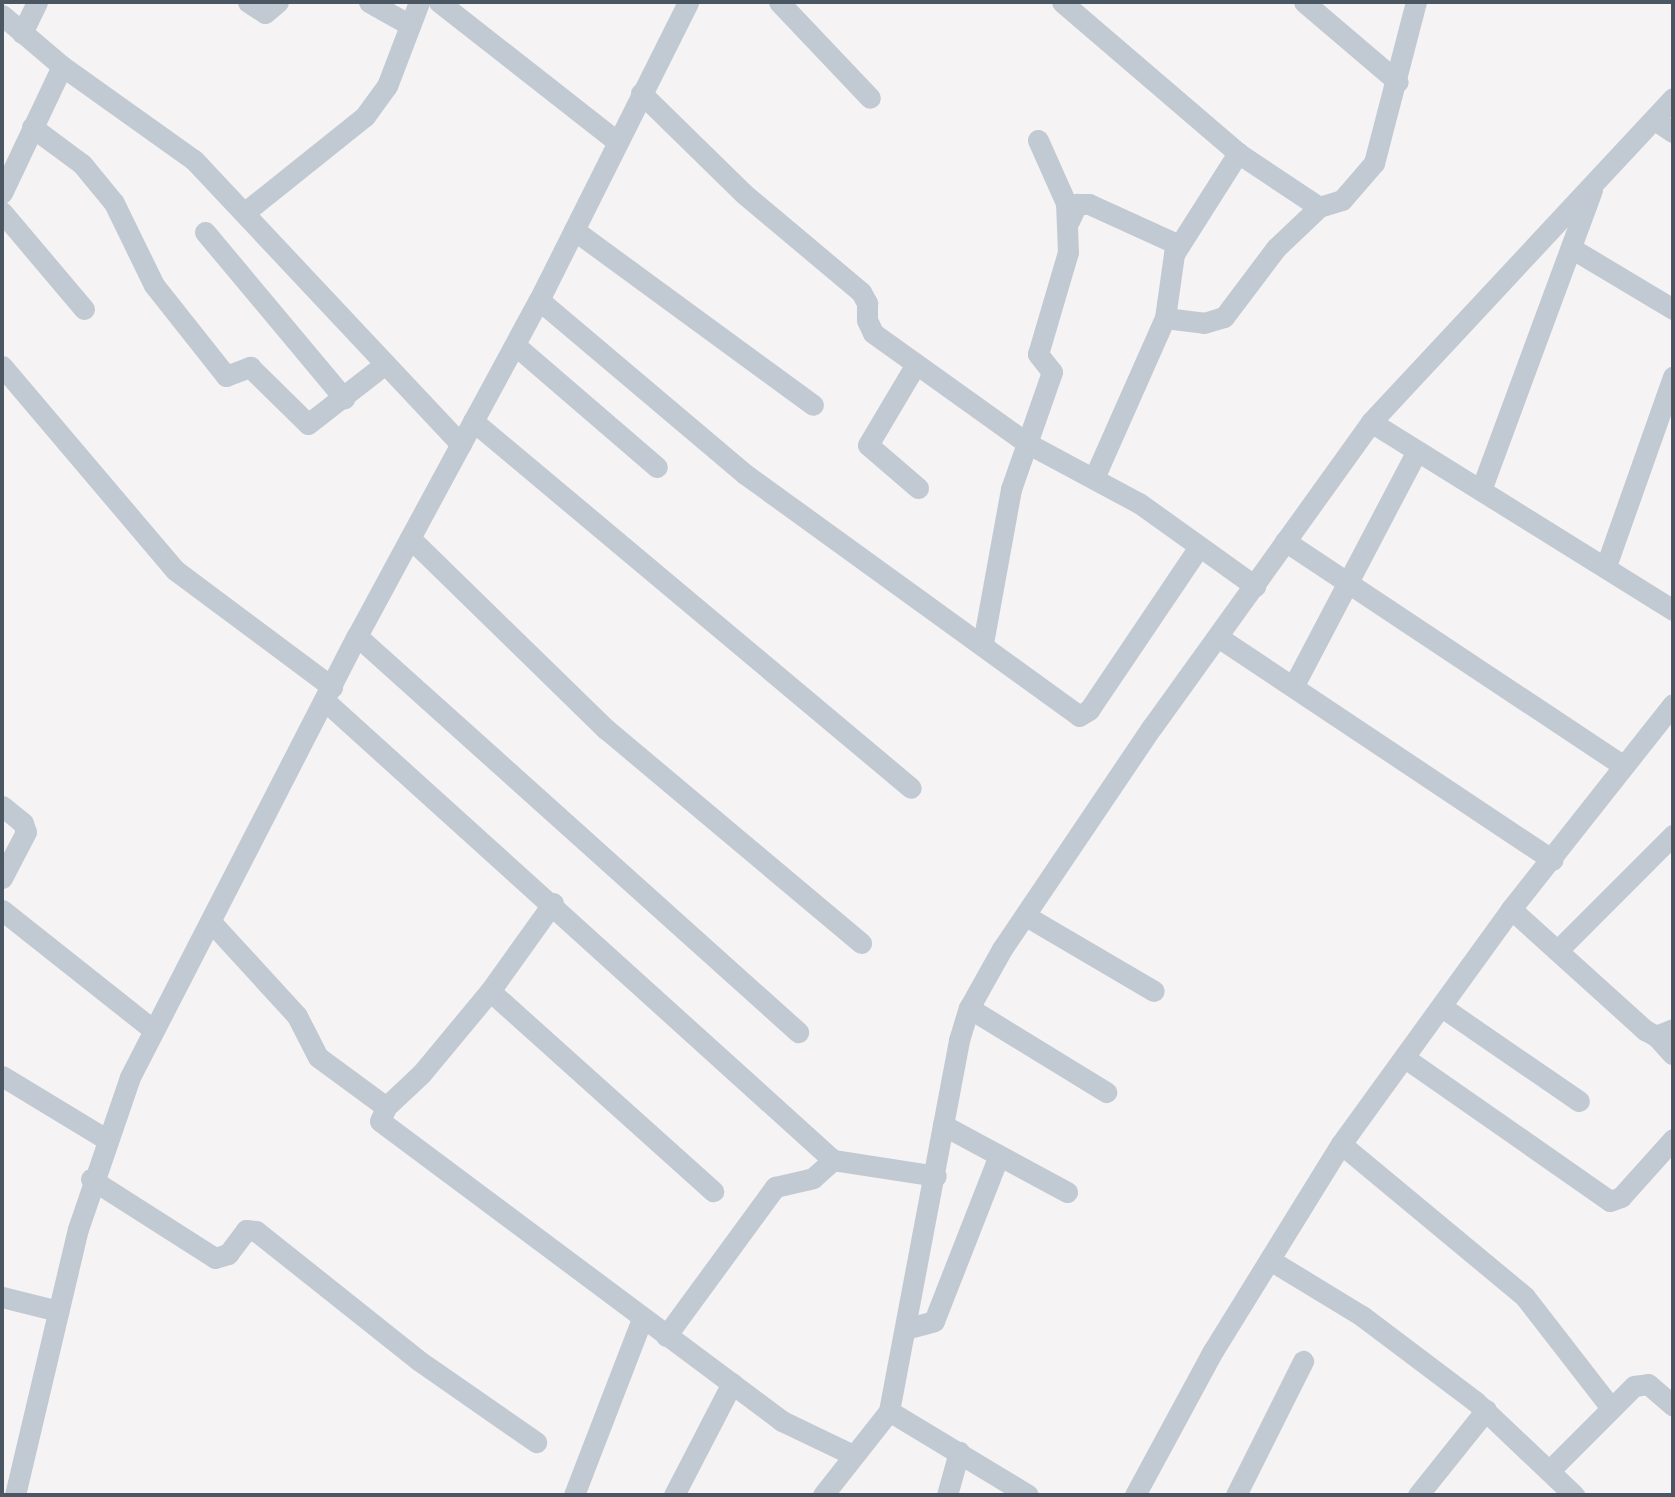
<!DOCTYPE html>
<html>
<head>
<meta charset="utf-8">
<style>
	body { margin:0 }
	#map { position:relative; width:1675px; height:1497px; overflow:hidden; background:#f5f3f3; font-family:Signika,sans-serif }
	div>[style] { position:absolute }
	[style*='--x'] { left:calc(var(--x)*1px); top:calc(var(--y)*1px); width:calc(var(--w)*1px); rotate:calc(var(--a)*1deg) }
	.minor>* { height:21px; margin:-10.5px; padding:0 10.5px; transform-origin:10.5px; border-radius:10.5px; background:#c1cad2 }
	span { translate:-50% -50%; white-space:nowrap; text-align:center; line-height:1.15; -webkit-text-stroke:5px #fff; paint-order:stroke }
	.frame { position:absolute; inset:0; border:4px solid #4a5661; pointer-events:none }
</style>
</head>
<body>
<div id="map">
	<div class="minor">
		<i style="--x:248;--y:2;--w:20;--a:33"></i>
		<i style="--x:265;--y:13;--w:17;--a:-40"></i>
		<i style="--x:369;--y:2;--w:47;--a:29.3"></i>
		<i style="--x:439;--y:2;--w:225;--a:38.1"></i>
		<i style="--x:779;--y:2;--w:132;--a:46.5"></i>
		<i style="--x:1062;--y:2;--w:232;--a:40.6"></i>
		<i style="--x:1304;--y:2;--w:123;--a:40.4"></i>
		<i style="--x:2;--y:15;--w:79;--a:40.4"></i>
		<i style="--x:62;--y:66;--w:162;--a:35.5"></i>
		<i style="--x:194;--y:160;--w:390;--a:46.8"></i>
		<i style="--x:22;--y:33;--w:34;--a:-64"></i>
		<i style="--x:641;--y:93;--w:143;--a:44.4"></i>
		<i style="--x:743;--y:193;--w:154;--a:40"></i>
		<i style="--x:861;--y:292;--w:13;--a:61"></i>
		<i style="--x:867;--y:303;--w:17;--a:90"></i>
		<i style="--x:867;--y:320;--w:14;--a:65"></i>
		<i style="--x:873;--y:333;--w:187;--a:35.6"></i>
		<i style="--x:1025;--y:442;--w:129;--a:28.2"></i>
		<i style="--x:1139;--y:503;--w:143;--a:35.6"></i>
		<i style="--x:1655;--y:120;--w:22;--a:34"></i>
		<i style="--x:32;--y:127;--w:62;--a:36.5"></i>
		<i style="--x:82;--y:164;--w:50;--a:50.6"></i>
		<i style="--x:114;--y:203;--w:91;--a:64"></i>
		<i style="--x:154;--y:285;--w:116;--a:51.6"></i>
		<i style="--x:226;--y:376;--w:26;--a:-21"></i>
		<i style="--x:250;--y:367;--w:81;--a:44.5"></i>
		<i style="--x:308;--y:424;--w:98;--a:-37.9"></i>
		<i style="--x:2;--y:193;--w:140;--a:-64.7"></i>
		<i style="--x:2;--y:212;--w:127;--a:49.8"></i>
		<i style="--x:244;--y:213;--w:155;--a:-38.7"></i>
		<i style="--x:365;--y:116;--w:37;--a:-54"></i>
		<i style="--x:387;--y:86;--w:90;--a:-69.1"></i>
		<i style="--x:1069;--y:221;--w:19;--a:-65"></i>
		<i style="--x:1077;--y:204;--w:12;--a:0"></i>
		<i style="--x:1089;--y:204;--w:99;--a:24.5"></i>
		<i style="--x:574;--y:230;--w:296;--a:36.2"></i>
		<i style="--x:205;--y:232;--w:217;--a:50.1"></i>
		<i style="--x:1571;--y:248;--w:119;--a:30.9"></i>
		<i style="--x:539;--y:300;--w:270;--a:40.2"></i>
		<i style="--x:745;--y:474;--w:412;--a:35.9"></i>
		<i style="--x:1079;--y:716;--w:12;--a:-31"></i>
		<i style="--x:1089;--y:710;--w:197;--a:-56"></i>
		<i style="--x:1165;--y:318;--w:39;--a:7"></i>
		<i style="--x:1204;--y:323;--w:21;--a:-17"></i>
		<i style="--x:1224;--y:317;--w:86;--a:-53"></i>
		<i style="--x:1276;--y:248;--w:59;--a:-43.6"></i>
		<i style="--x:515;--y:345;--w:187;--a:40.7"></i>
		<i style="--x:916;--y:364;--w:94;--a:120.7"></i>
		<i style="--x:868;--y:445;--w:66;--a:40.7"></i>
		<i style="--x:2;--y:366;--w:267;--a:49.7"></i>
		<i style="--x:175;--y:570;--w:196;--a:36.7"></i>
		<i style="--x:473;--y:421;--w:571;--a:39.96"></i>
		<i style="--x:1371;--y:422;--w:356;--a:31.9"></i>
		<i style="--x:1094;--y:478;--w:175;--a:-66.1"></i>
		<i style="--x:1165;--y:318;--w:65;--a:-82"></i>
		<i style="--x:1174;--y:254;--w:120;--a:-57.6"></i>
		<i style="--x:1238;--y:153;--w:97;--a:33.7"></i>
		<i style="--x:1319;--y:207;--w:24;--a:-17"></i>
		<i style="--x:1342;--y:200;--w:49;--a:-49.1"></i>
		<i style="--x:1374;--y:163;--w:166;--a:-75.4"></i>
		<i style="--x:1481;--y:490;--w:320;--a:-69.7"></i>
		<i style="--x:410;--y:538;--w:274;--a:44.3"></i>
		<i style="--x:606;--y:729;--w:333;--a:40"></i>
		<i style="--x:1285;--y:541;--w:403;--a:33.6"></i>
		<i style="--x:1606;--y:566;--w:201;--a:-70.5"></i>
		<i style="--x:357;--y:636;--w:593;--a:41.92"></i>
		<i style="--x:1218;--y:637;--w:402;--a:33.7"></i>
		<i style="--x:983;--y:643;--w:157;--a:-79.7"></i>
		<i style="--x:1011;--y:489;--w:124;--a:-70.7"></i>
		<i style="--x:1052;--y:372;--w:23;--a:-128"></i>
		<i style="--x:1038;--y:354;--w:106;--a:-73.6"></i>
		<i style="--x:1068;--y:252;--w:49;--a:-92.3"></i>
		<i style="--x:1066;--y:203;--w:69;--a:-114"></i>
		<i style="--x:1294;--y:685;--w:264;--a:-62.3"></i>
		<i style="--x:324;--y:700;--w:686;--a:42.11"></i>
		<i style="--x:833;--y:1160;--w:104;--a:8.8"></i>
		<i style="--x:2;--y:806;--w:27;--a:39"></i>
		<i style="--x:23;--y:823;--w:9;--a:72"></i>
		<i style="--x:26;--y:832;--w:52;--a:117.6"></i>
		<i style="--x:553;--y:903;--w:108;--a:125.6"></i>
		<i style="--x:490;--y:991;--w:108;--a:129.7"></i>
		<i style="--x:421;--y:1074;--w:48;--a:136.7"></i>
		<i style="--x:386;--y:1107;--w:15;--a:113"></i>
		<i style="--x:380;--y:1121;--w:502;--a:36.73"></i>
		<i style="--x:782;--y:1421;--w:79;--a:25.6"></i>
		<i style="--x:1511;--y:909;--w:181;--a:42.1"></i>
		<i style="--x:1645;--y:1030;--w:13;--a:29"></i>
		<i style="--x:1656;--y:1036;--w:18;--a:-22"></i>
		<i style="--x:2;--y:910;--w:191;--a:38.4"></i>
		<i style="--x:1026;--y:916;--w:148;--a:30.4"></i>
		<i style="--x:211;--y:922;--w:127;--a:47.5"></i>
		<i style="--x:297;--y:1016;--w:46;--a:62.9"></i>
		<i style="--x:318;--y:1057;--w:84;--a:36.3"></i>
		<i style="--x:1558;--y:950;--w:163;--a:-45"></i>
		<i style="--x:490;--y:991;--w:300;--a:41.9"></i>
		<i style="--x:1442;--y:1007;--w:166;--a:34.5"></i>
		<i style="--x:969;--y:1008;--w:161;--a:31.5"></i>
		<i style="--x:1656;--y:1036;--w:25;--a:48"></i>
		<i style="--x:1405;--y:1058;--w:250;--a:34.9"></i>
		<i style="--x:1610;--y:1201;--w:12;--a:-20"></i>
		<i style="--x:1621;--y:1197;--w:78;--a:-48.1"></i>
		<i style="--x:2;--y:1076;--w:122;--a:31.2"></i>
		<i style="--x:943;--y:1125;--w:141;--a:28.4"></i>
		<i style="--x:1341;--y:1144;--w:239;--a:39.7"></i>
		<i style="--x:1525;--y:1297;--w:140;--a:52.2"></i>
		<i style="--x:91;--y:1179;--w:147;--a:32.5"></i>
		<i style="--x:215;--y:1258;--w:14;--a:-17"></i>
		<i style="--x:228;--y:1254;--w:30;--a:-53"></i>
		<i style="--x:246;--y:1230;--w:10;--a:6"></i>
		<i style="--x:256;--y:1231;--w:207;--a:38.5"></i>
		<i style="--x:418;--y:1360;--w:144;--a:34.8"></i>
		<i style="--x:1270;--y:1260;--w:108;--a:31.3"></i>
		<i style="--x:1362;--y:1316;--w:141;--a:37"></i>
		<i style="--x:1475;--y:1401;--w:137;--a:43.5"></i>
		<i style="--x:2;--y:1297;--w:58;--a:14"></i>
		<i style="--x:905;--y:1329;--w:30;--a:-15"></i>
		<i style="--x:934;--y:1321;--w:178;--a:-68.6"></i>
		<i style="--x:666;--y:1336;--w:185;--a:-53.8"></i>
		<i style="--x:775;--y:1187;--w:39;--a:-13"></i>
		<i style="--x:813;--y:1178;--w:27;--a:-42"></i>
		<i style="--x:889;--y:1411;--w:162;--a:31.1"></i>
		<i style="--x:1551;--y:1469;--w:117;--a:-45"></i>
		<i style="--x:1634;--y:1386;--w:14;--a:-8"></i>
		<i style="--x:1648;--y:1384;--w:33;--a:41"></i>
		<i style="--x:15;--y:1495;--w:273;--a:-76.7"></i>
		<i style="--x:78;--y:1229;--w:161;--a:-71.1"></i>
		<i style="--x:130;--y:1077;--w:496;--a:-62.8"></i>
		<i style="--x:357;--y:636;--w:382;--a:-61.6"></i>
		<i style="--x:539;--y:300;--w:333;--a:-63.4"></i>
		<i style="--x:574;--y:1495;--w:189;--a:-68.9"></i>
		<i style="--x:674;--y:1495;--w:126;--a:-62.6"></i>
		<i style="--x:823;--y:1495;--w:107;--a:-51.8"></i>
		<i style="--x:889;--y:1411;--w:378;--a:-79.3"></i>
		<i style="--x:959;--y:1040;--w:34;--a:-73"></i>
		<i style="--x:969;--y:1008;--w:68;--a:-60.8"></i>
		<i style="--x:1002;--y:949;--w:268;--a:-56"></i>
		<i style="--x:1152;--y:727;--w:375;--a:-54.3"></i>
		<i style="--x:1371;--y:422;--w:443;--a:-47"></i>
		<i style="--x:947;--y:1495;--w:45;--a:-74.4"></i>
		<i style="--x:1135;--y:1495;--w:164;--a:-61.6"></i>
		<i style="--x:1213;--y:1351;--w:243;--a:-58.3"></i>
		<i style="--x:1341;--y:1144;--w:290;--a:-54.1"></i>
		<i style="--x:1511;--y:909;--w:261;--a:-51.7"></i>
		<i style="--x:1236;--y:1495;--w:150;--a:-63.4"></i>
		<i style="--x:1418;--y:1495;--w:109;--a:-51.3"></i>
	</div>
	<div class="frame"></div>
</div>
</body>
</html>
